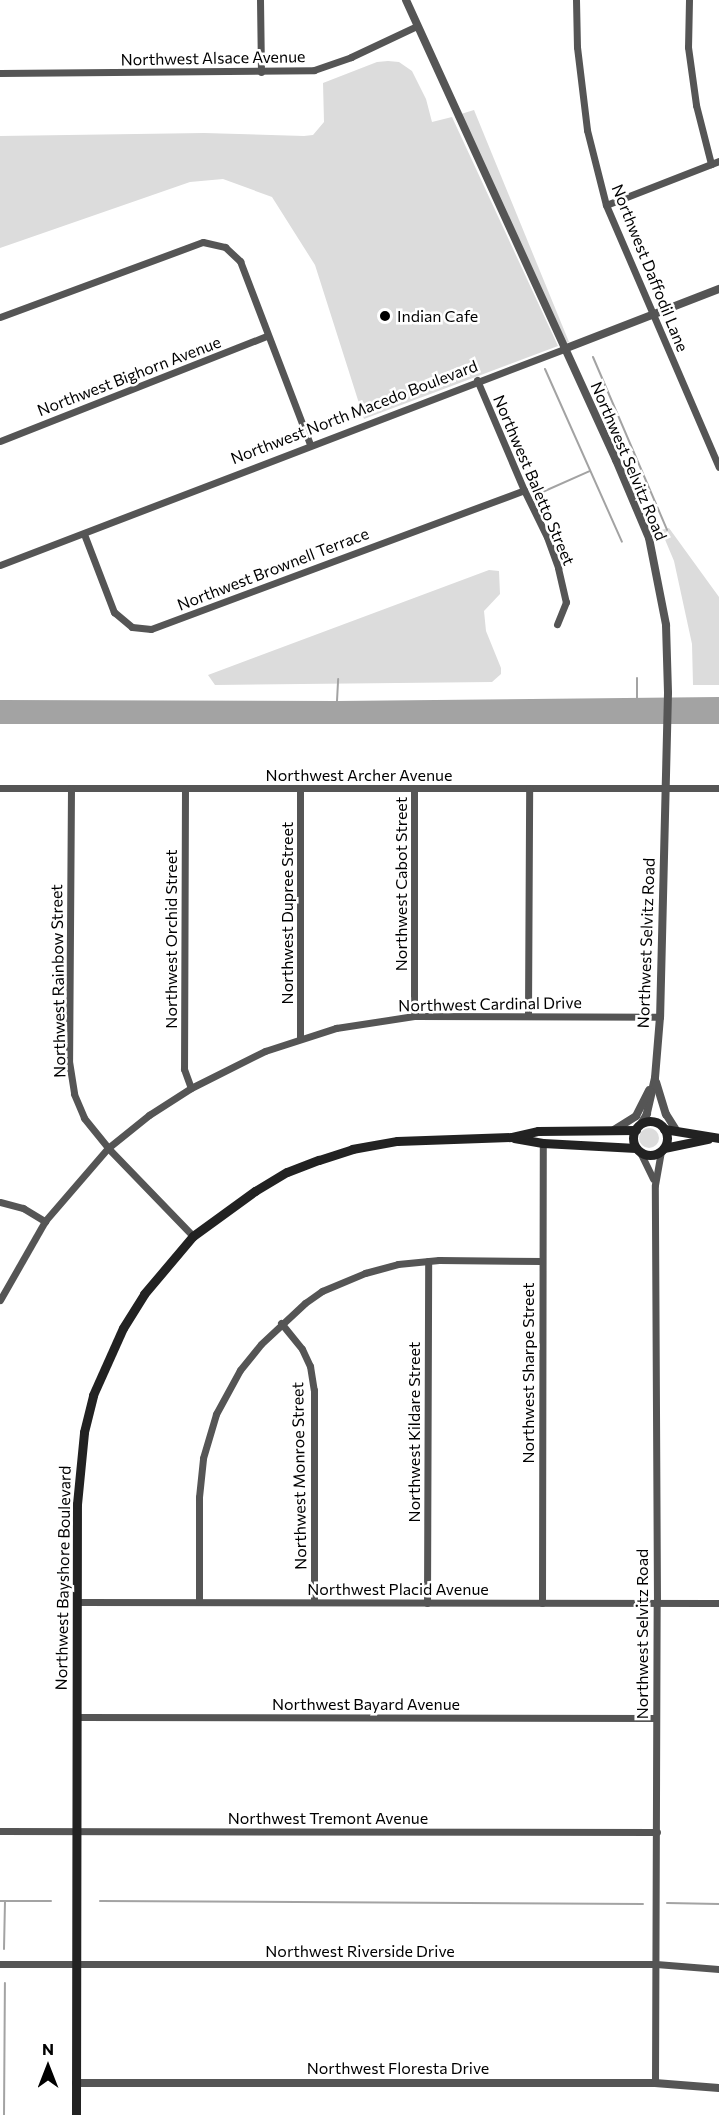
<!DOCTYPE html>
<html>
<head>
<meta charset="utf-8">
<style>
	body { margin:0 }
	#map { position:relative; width:719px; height:2115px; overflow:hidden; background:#fff; font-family:Commissioner,sans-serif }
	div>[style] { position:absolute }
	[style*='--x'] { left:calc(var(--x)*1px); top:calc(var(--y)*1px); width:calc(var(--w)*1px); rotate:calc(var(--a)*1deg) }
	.green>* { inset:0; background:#dcdcdc }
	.round { border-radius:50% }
	.water>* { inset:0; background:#a3a3a3 }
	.stream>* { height:2px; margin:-1px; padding:0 1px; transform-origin:1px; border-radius:1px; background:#a3a3a3 }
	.minor>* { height:7px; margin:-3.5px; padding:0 3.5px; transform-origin:3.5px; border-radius:3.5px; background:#555 }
	.tertiary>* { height:8px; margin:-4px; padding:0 4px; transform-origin:4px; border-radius:4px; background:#555 }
	.secondary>* { height:9px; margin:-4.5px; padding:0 4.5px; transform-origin:4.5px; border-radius:4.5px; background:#222 }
	.secondary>.ring { margin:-4.5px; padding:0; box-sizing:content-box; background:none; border:9px solid #222; border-radius:50% }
	.dots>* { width:16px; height:16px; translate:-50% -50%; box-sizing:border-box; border:3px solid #fff; border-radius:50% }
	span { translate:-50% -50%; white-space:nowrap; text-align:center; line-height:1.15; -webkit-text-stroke:5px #fff; paint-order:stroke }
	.street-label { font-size:16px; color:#000 }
	.poi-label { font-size:16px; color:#000 }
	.left { translate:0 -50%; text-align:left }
	.north { position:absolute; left:18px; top:2037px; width:60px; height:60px; -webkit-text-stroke:4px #fff; paint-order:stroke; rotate:0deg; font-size:16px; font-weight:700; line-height:24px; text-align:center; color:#000 }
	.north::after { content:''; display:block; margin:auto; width:21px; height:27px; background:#000; clip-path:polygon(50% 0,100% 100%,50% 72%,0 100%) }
</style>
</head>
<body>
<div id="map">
	<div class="green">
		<i style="clip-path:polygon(388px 61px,399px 62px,412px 71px,426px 99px,432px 122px,452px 117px,558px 346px,364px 419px,315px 265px,272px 197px,223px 179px,190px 182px,0 248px,0 136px,204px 133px,304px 136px,313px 135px,324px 122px,323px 83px,377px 62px)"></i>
		<i style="clip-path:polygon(474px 110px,569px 342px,566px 343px,461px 114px)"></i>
		<i style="clip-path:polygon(669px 528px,719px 597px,719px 685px,693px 685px,692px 644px,674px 561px,661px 530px)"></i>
		<i style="clip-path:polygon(489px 570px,499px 571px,500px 594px,484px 611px,486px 631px,501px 668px,501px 674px,492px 682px,215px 685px,208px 675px)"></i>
		<i class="round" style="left:639px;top:1128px;width:20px;height:20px"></i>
	</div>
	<div class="water">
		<i style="clip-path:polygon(719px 697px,719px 724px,0 724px,0 700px,337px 701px)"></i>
	</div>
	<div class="stream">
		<i style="--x:593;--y:357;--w:188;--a:66.8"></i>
		<i style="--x:545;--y:369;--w:189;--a:66"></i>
		<i style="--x:528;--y:471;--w:17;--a:66"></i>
		<i style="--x:538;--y:494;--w:57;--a:-23.9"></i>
		<i style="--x:540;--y:499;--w:20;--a:66"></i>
		<i style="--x:637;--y:698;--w:20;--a:-90"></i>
		<i style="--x:337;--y:701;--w:22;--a:-87"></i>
		<i style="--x:0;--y:1901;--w:51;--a:0"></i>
		<i style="--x:100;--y:1901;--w:543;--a:0.32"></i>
		<i style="--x:667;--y:1903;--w:52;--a:1.1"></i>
		<i style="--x:4;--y:1949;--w:48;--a:-88.8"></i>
		<i style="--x:4;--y:2115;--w:132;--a:-89.6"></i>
	</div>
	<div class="minor">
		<i style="--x:260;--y:0;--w:72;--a:89.2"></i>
		<i style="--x:576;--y:0;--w:47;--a:88.8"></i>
		<i style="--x:577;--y:47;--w:84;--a:83.1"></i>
		<i style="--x:587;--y:130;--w:77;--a:75.8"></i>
		<i style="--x:606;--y:205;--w:285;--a:66.7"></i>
		<i style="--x:689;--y:0;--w:47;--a:91.2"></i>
		<i style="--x:688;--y:47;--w:59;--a:82.1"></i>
		<i style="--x:696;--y:105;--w:61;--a:75.7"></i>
		<i style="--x:0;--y:73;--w:314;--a:-0.5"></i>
		<i style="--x:314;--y:70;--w:39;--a:-19"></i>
		<i style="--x:351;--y:57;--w:73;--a:-25.2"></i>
		<i style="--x:606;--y:205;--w:121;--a:-21.3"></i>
		<i style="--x:0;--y:317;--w:216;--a:-20.3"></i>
		<i style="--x:203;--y:242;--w:23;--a:13"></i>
		<i style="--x:225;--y:247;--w:21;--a:43"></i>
		<i style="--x:240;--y:261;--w:196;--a:69.1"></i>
		<i style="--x:477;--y:380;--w:120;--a:66.9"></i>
		<i style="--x:524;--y:490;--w:52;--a:63.9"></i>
		<i style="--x:547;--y:537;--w:33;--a:70"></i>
		<i style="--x:558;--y:568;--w:35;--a:77"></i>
		<i style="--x:566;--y:602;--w:24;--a:112"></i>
		<i style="--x:0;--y:441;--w:287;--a:-21.5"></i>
		<i style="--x:84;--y:534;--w:84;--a:69"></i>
		<i style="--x:114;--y:612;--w:23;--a:40"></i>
		<i style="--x:132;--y:627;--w:19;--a:6"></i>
		<i style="--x:151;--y:629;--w:398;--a:-20.4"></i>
		<i style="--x:0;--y:565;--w:604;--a:-20.96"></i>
		<i style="--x:0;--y:788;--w:719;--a:0"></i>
		<i style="--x:71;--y:788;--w:273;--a:90.4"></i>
		<i style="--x:69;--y:1061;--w:33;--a:81"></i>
		<i style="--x:74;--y:1094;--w:26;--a:67"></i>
		<i style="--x:84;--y:1118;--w:38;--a:51"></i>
		<i style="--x:108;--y:1148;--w:122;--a:46"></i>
		<i style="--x:185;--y:789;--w:280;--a:90.2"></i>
		<i style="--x:184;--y:1069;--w:20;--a:70"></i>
		<i style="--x:528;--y:1014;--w:226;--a:-89.7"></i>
		<i style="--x:414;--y:1016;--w:228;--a:-90"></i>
		<i style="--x:300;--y:1038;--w:249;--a:-90"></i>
		<i style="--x:640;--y:1152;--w:30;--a:64"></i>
		<i style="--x:0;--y:1202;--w:24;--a:15"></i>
		<i style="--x:23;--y:1208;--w:26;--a:31"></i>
		<i style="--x:0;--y:1300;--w:91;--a:-60.3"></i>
		<i style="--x:45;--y:1221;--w:96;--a:-49.2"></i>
		<i style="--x:108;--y:1148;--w:53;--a:-38.8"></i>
		<i style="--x:149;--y:1115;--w:50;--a:-32.7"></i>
		<i style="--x:191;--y:1088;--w:83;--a:-26.6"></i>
		<i style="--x:265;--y:1051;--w:75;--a:-17.9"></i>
		<i style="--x:336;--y:1028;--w:79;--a:-8.7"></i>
		<i style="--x:414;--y:1016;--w:246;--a:0.2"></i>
		<i style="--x:281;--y:1323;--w:33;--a:51"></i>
		<i style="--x:302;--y:1349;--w:19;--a:65"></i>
		<i style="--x:310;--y:1366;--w:24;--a:81"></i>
		<i style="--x:314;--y:1390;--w:212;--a:90"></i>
		<i style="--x:78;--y:1602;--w:641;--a:0.09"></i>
		<i style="--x:199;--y:1602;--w:105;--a:-90"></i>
		<i style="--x:199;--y:1497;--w:39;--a:-84"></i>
		<i style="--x:203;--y:1458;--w:46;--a:-73.5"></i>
		<i style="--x:216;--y:1414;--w:50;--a:-61.4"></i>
		<i style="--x:240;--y:1370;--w:33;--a:-51"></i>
		<i style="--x:261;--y:1344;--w:60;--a:-43"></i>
		<i style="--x:305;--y:1303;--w:21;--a:-35"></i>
		<i style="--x:322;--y:1291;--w:47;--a:-22.7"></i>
		<i style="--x:365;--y:1273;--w:34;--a:-15"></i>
		<i style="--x:398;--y:1264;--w:41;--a:-5.6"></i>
		<i style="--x:439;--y:1260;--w:103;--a:0.6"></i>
		<i style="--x:427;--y:1603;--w:342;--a:-89.8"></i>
		<i style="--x:542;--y:1603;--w:460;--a:-89.9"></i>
		<i style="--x:76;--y:1717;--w:580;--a:0.1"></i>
		<i style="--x:0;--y:1831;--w:657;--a:0.09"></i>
		<i style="--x:0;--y:1964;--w:656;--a:0"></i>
		<i style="--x:656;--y:1964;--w:63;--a:4.5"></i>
		<i style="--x:655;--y:2083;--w:480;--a:-89.8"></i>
		<i style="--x:657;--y:1603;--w:418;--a:-90.3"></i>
		<i style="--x:655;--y:1185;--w:35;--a:-80"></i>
	</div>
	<div class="tertiary">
		<i style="--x:406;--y:0;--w:506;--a:65.46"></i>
		<i style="--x:616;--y:460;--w:85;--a:67.1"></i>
		<i style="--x:649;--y:538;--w:89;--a:78.9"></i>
		<i style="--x:666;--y:625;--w:68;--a:88.3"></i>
		<i style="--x:668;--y:693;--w:324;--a:91.4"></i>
		<i style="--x:660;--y:1017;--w:61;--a:94.7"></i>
		<i style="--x:655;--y:1078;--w:37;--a:103"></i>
		<i style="--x:647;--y:1114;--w:12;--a:121"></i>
		<i style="--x:564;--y:349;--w:166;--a:-21.2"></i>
		<i style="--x:656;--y:1082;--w:34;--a:73"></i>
		<i style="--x:666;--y:1114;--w:19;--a:58"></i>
		<i style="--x:614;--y:1130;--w:26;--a:-32"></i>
		<i style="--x:636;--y:1116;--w:29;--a:-63"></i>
		<i style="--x:76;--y:2083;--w:579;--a:0"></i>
		<i style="--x:655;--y:2083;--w:64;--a:4.5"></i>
	</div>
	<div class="secondary">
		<i class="ring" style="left:633px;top:1121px;width:25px;height:25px"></i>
		<i style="--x:664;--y:1129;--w:56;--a:9.3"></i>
		<i style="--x:514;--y:1138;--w:29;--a:10"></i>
		<i style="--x:543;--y:1143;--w:93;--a:3.1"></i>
		<i style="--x:664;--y:1148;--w:45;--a:-11.6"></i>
		<i style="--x:76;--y:2115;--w:611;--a:-89.91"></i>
		<i style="--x:77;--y:1504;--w:72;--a:-84.4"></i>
		<i style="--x:84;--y:1432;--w:38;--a:-76"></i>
		<i style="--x:93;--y:1395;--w:73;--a:-65.9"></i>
		<i style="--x:123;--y:1328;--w:40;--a:-58"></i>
		<i style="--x:144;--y:1294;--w:76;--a:-49.8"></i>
		<i style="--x:193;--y:1236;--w:77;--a:-36"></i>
		<i style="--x:255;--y:1191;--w:37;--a:-31"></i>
		<i style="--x:287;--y:1172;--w:34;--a:-21"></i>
		<i style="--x:319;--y:1160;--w:35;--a:-18"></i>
		<i style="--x:352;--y:1149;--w:46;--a:-10.1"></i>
		<i style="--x:397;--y:1141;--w:115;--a:-2"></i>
		<i style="--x:512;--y:1137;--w:27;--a:-13"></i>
		<i style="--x:538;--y:1131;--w:98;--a:-0.6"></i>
	</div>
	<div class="dots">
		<i style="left:385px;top:316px;background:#000"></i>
	</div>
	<div class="street-label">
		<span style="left:213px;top:58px;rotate:-1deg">Northwest Alsace Avenue</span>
		<span style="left:650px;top:268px;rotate:68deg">Northwest Daffodil Lane</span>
		<span style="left:129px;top:376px;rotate:-21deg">Northwest Bighorn Avenue</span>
		<span style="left:354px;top:412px;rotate:-21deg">Northwest North Macedo Boulevard</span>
		<span style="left:629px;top:461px;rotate:67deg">Northwest Selvitz Road</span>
		<span style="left:534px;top:480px;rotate:67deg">Northwest Baletto Street</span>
		<span style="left:273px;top:569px;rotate:-21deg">Northwest Brownell Terrace</span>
		<span style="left:359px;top:775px">Northwest Archer Avenue</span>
		<span style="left:401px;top:884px;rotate:-90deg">Northwest Cabot Street</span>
		<span style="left:287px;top:913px;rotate:-90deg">Northwest Dupree Street</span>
		<span style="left:171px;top:939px;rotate:-90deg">Northwest Orchid Street</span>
		<span style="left:646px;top:943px;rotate:-88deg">Northwest Selvitz Road</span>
		<span style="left:58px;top:981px;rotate:-91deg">Northwest Rainbow Street</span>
		<span style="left:490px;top:1004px;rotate:-1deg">Northwest Cardinal Drive</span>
		<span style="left:528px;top:1373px;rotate:-90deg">Northwest Sharpe Street</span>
		<span style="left:414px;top:1432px;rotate:-90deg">Northwest Kildare Street</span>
		<span style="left:299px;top:1476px;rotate:-91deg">Northwest Monroe Street</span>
		<span style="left:63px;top:1578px;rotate:-89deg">Northwest Bayshore Boulevard</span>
		<span style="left:398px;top:1589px">Northwest Placid Avenue</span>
		<span style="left:642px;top:1634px;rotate:-90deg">Northwest Selvitz Road</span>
		<span style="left:366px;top:1704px">Northwest Bayard Avenue</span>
		<span style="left:328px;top:1818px">Northwest Tremont Avenue</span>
		<span style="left:360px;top:1951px">Northwest Riverside Drive</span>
		<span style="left:398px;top:2068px">Northwest Floresta Drive</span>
	</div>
	<div class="poi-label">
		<span class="left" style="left:397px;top:316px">Indian Cafe</span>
	</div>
	<div class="north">N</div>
</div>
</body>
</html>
